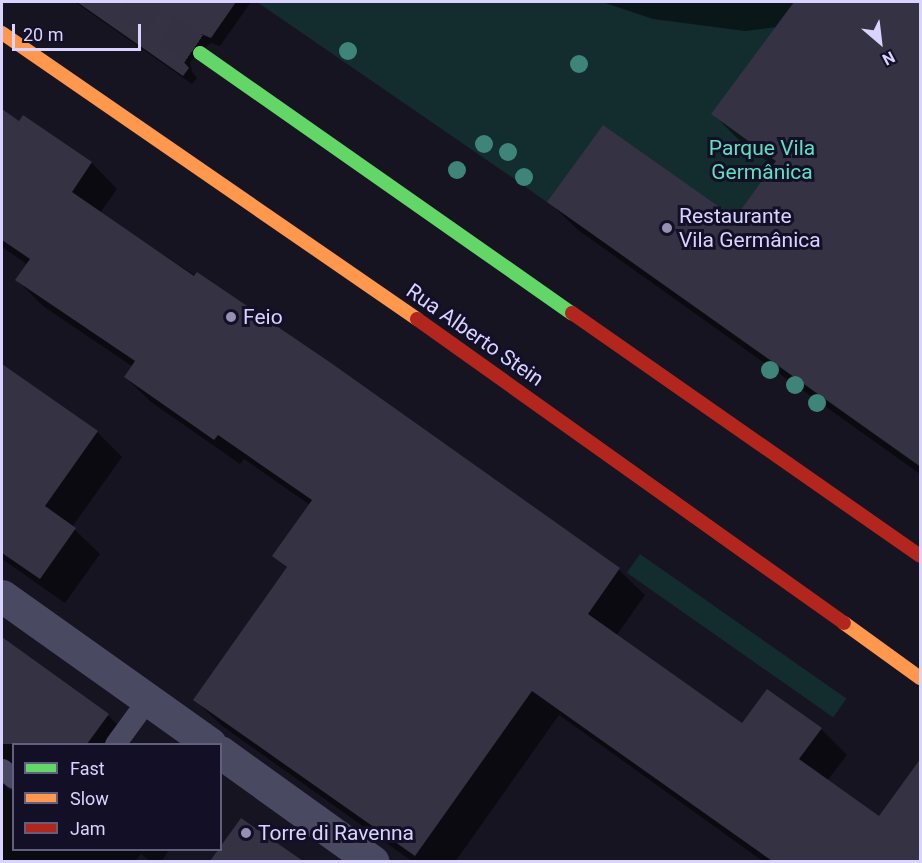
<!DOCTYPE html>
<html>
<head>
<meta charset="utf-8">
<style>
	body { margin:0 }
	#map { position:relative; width:922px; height:863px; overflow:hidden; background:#161421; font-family:Roboto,sans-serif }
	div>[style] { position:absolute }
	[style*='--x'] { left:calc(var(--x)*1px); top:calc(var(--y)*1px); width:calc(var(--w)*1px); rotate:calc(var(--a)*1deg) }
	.green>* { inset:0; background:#132c2d; transform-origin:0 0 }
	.shadow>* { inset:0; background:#0007 }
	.building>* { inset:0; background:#343243 }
	.secondary-tunnel>* { height:33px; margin-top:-16.5px; transform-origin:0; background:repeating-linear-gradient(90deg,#333142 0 33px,transparent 0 49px) }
	.lane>* { height:21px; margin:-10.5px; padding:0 10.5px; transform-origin:10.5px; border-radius:10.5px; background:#4a4962 }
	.street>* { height:33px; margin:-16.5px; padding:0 16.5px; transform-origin:16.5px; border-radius:16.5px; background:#4a4962 }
	.fast>* { height:14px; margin:-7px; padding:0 7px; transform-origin:7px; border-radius:7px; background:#63d668 }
	.slow>* { height:14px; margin:-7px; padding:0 7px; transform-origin:7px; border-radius:7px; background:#ff974d }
	.jam>* { height:14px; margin:-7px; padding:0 7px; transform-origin:7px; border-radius:7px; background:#b3261e }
	.trees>* { width:18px; height:18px; margin:-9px; border-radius:50%; background:#3e8478 }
	.dots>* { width:16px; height:16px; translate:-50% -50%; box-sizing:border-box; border:3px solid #130f26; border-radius:50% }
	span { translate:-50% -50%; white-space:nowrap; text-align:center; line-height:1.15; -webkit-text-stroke:6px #130f26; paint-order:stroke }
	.park-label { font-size:21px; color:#5fe0c0 }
	.poi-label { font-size:21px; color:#d9d4ff }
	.left { translate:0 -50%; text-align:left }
	.street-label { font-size:21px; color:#d9d4ff }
	.frame { position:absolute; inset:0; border:3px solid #d9d4ff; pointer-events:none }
	.legend { position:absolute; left:12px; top:743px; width:210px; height:108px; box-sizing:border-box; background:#130f26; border:2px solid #625e7d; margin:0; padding:8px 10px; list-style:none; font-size:18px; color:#d9d4ff }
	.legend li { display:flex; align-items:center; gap:12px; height:30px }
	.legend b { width:30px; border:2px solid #625e7d }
	.north { position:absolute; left:850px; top:12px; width:60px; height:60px; -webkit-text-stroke:4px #130f26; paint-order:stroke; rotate:152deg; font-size:16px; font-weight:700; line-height:24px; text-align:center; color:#d9d4ff }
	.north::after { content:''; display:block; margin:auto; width:21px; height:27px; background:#d9d4ff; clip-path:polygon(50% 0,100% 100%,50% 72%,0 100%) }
	.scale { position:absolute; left:12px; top:24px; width:129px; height:27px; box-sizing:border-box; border:3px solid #d9d4ff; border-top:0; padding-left:8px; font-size:18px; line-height:21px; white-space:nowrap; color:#d9d4ff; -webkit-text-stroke:4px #130f26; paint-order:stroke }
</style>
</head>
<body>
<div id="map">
	<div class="green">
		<i style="clip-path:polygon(257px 2px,920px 2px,920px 467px,513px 178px)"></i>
		<i style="left:640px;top:554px;width:252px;height:23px;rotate:35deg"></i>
	</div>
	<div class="shadow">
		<i style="clip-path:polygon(75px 2px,251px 2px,220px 46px,211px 43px,190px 62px,192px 72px,197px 78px,192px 84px)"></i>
		<i style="clip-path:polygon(602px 2px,920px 2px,920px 474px,578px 230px,549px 202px,735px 220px,774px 166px,741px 142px,713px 114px,777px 27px,745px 31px,653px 19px)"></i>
		<i style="clip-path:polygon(2px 111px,19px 123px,23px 117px,92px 163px,117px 189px,100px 213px,330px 364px,619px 570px,645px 595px,616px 636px,743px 725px,821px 729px,847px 755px,827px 781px,879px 818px,920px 792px,920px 862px,764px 862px,559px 715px,455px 862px,413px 862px,221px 725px,195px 700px,288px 569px,274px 555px,310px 505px,244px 459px,240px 464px,151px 402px,125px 377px,133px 367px,43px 306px,17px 280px,28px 265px,2px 247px)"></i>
		<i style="clip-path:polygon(2px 365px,97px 432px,122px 457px,72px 527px,100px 554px,65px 603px,2px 559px)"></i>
		<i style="clip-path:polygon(2px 639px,108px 715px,132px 740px,130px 744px,14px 744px,14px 771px,2px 759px)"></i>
		<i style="clip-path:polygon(2px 783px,9px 790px,14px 790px,14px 850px,169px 850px,161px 862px,151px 862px,141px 854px,135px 862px,2px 862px)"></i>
		<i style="clip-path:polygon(242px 820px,300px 862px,212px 862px)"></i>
	</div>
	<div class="building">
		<i style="clip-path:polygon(77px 2px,236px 2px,211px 38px,201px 34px,193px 36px,185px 42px,181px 52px,183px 61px,189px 68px,183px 76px)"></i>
		<i style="clip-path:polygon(794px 2px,921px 2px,921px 467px,547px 202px,603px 125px,735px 218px,776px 161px,711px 114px)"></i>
		<i style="clip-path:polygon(2px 109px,19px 121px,23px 115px,92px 162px,72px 192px,194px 276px,197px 272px,331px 363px,620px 568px,588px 614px,742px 723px,767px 689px,822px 728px,799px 759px,879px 816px,921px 758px,921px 861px,772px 861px,532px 691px,415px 856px,193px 700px,287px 567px,272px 556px,312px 500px,218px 435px,214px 440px,124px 377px,135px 361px,15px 280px,30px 259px,2px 240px)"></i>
		<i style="clip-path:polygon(2px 364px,98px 431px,45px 506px,76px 528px,40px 579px,2px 553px)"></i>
		<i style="clip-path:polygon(2px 637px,109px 714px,87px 744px,2px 744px)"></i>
		<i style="clip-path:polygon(241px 818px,303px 861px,210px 861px)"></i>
	</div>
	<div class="secondary-tunnel">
		<i style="--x:126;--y:2;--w:90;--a:34.6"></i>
	</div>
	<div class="lane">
		<i style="--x:115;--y:744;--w:54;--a:-54"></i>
		<i style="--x:2;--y:769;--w:15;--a:37"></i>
	</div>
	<div class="street">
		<i style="--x:2;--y:596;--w:255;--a:35.4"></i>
		<i style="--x:220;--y:752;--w:188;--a:35.7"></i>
	</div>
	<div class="fast">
		<i style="--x:200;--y:53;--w:454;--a:35"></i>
	</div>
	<div class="slow">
		<i style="--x:2;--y:33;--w:504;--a:34.57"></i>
		<i style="--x:844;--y:623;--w:94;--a:35.9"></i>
	</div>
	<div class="jam">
		<i style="--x:572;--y:313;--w:424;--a:34.9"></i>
		<i style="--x:417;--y:319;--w:524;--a:35.45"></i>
	</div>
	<div class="trees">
		<i style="left:348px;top:51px"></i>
		<i style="left:579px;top:64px"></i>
		<i style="left:484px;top:144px"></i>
		<i style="left:508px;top:152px"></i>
		<i style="left:457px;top:170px"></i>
		<i style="left:524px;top:177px"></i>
		<i style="left:770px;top:370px"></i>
		<i style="left:795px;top:385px"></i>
		<i style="left:817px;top:403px"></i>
	</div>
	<div class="dots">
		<i style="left:667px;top:228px;background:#9591b1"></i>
		<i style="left:231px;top:317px;background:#9591b1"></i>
		<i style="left:246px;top:833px;background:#9591b1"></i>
	</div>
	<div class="park-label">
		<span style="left:762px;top:160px">Parque Vila<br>Germânica</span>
	</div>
	<div class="poi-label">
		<span class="left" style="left:679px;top:228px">Restaurante<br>Vila Germânica</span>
		<span class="left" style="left:243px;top:317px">Feio</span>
		<span class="left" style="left:258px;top:833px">Torre di Ravenna</span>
	</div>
	<div class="street-label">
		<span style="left:475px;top:335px;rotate:35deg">Rua Alberto Stein</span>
	</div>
	<div class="frame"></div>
	<ul class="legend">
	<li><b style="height:8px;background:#63d668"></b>Fast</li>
	<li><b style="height:8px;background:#ff974d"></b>Slow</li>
	<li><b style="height:8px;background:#b3261e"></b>Jam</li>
	</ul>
	<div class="north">N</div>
	<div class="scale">20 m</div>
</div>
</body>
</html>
